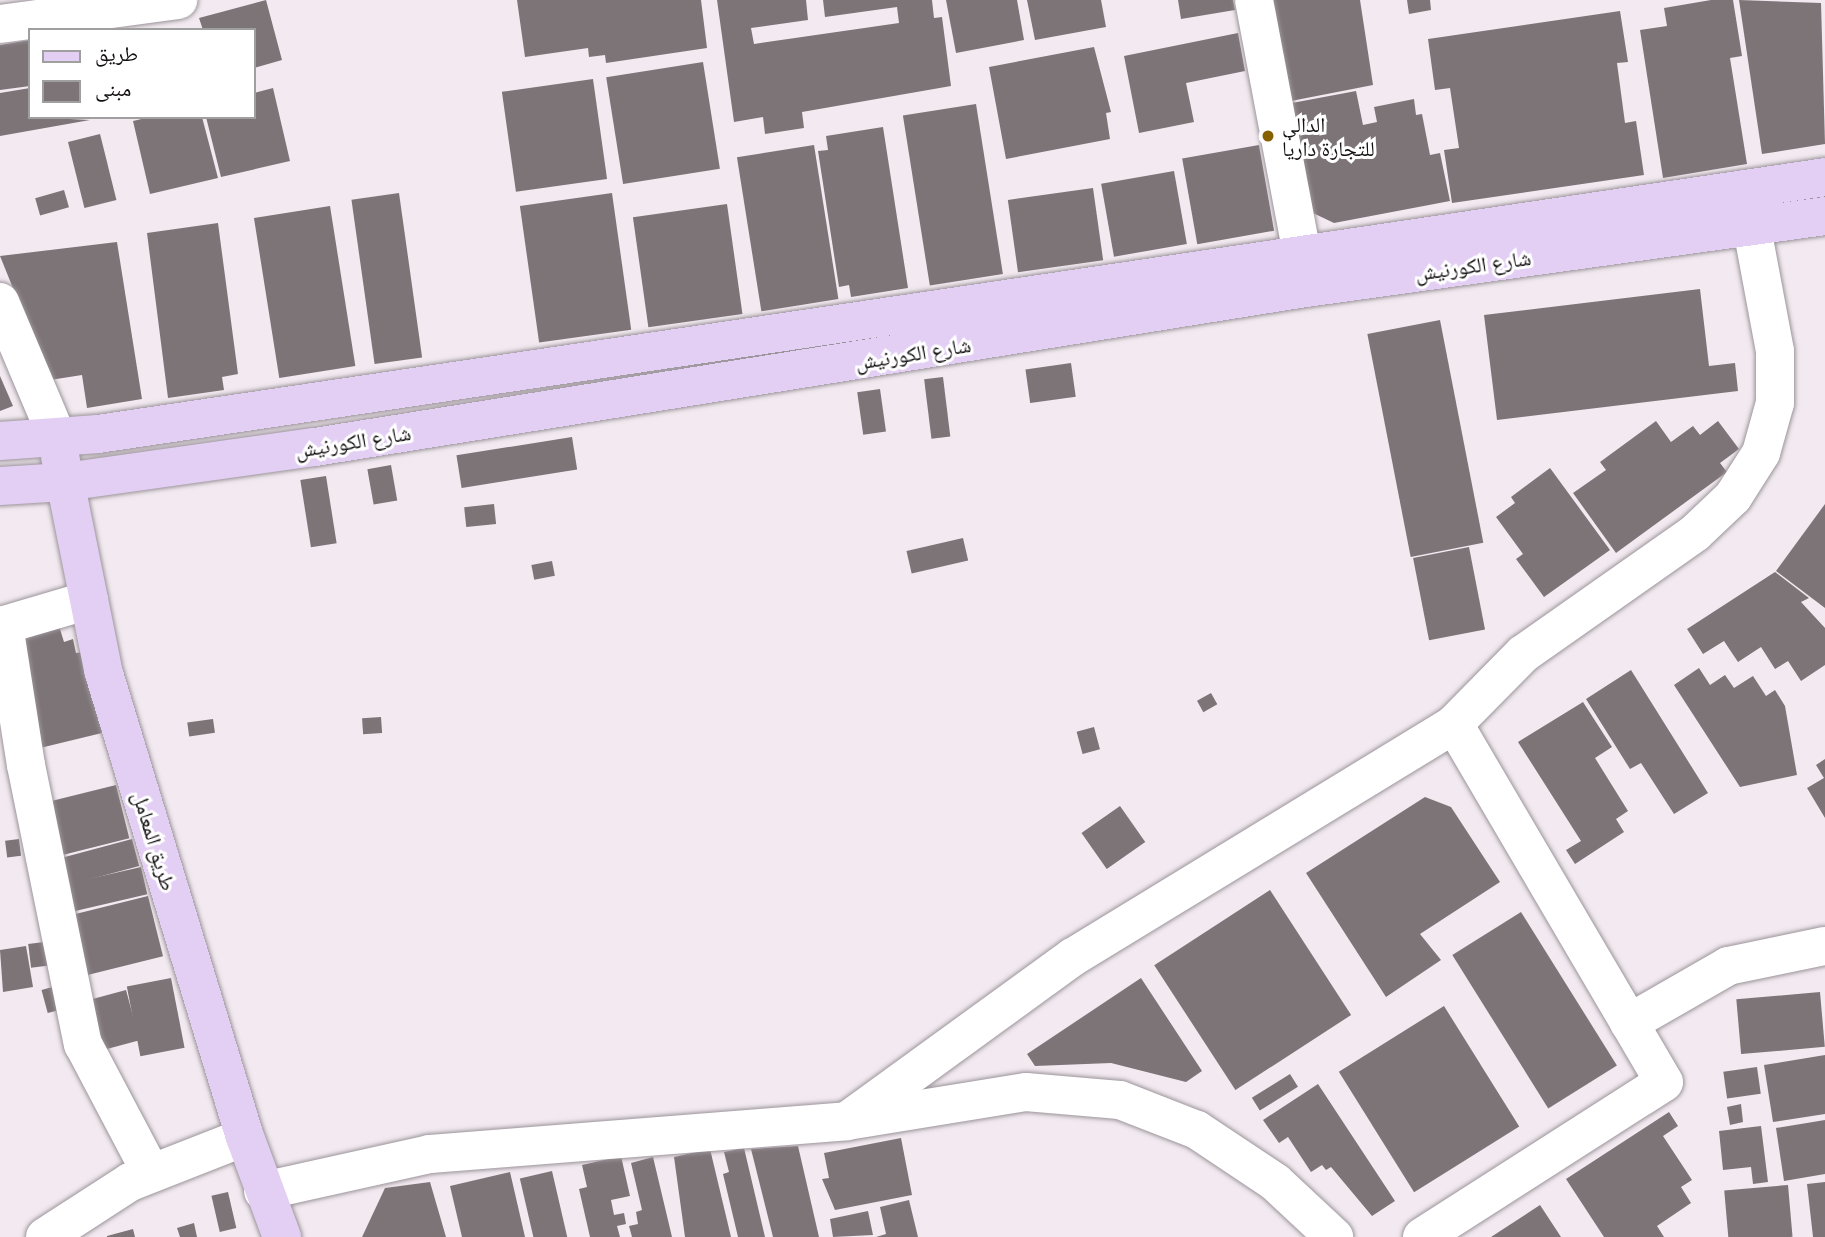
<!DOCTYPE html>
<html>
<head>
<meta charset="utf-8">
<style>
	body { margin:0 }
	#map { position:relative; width:1825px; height:1237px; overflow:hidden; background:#f2eaf0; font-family:"Golos Text","Noto Naskh Arabic",sans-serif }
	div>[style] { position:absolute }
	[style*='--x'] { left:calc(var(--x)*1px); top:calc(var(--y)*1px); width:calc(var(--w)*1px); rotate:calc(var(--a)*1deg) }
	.building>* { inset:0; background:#7d7477; transform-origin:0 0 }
	.roads { filter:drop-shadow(0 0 2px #9b949a) drop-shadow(0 0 2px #9b949a) }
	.minor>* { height:38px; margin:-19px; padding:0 19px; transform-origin:19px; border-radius:19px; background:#fff }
	.major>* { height:38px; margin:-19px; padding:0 19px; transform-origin:19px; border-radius:19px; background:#e3cff4 }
	.dots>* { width:19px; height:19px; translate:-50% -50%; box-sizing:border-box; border:4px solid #fff; border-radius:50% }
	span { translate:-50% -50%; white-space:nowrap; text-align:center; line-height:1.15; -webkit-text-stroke:6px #fff; paint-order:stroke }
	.poi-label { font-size:21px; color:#120f11 }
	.left { translate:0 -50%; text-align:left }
	.street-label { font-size:21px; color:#120f11 }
	.legend { position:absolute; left:28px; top:28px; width:228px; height:91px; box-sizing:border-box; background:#fff; border:2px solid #a09fa0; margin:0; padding:9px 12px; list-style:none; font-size:21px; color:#120f11 }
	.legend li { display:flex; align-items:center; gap:14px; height:35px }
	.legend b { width:35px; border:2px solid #a09fa0 }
</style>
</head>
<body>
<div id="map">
	<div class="building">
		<i style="clip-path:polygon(266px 0,282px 60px,254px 68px,254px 30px,203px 30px,199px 18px)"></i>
		<i style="clip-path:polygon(517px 0,701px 0,707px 48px,606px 63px,605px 55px,589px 57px,588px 48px,525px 57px)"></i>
		<i style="clip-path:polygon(717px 0,806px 0,808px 20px,751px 28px,754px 44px,899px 23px,897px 7px,825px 17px,823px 0,932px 0,934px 18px,942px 17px,951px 86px,802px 112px,804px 128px,765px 134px,763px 117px,734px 122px)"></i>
		<i style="clip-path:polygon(946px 0,1017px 0,1024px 40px,956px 53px)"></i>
		<i style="clip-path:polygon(1027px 0,1101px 0,1106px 27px,1035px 40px)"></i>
		<i style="clip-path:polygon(1178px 0,1233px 0,1235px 10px,1181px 19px)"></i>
		<i style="clip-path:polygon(1272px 0,1360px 0,1373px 85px,1291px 101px)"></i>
		<i style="clip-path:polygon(1407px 0,1430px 0,1431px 10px,1409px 14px)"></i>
		<i style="clip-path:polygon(1711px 0,1733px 0,1742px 56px,1730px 58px,1747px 164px,1663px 178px,1640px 30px,1667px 26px,1664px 8px)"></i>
		<i style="clip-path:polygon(1739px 0,1821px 3px,1825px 144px,1762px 154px)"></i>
		<i style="clip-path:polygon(1620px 11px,1628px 62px,1617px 63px,1625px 123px,1636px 121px,1644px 175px,1452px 203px,1444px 150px,1459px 148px,1450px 88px,1435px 90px,1428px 39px)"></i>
		<i style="clip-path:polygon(1238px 33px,1245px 71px,1186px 83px,1194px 122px,1139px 133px,1124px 56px)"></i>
		<i style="clip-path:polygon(30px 40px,30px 86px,0 90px,0 45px)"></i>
		<i style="clip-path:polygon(1094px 47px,1111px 112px,1106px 113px,1110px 139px,1006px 159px,989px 67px)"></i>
		<i style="left:703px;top:62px;width:108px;height:98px;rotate:81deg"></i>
		<i style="left:593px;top:79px;width:101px;height:92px;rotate:82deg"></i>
		<i style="clip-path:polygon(30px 88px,30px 117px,90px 120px,0 136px,0 93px)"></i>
		<i style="clip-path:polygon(273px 88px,290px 161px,221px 177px,206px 117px,254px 117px,254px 93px)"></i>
		<i style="clip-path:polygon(1356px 91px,1363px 125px,1377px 122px,1374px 107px,1414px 99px,1416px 115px,1422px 114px,1430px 155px,1440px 153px,1450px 201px,1334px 223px,1313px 213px,1292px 103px)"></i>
		<i style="left:976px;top:104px;width:172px;height:74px;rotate:81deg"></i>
		<i style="clip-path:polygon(150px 117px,202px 117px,218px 178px,150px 194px,133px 121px)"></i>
		<i style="clip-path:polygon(883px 127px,908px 288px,851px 297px,849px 285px,839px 287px,818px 151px,828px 150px,826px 136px)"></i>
		<i style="left:100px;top:134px;width:68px;height:33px;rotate:76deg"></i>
		<i style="left:814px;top:145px;width:156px;height:78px;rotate:81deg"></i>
		<i style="left:1259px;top:145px;width:87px;height:78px;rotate:80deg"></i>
		<i style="left:1174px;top:171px;width:74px;height:74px;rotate:80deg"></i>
		<i style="left:1093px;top:188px;width:73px;height:86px;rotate:82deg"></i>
		<i style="left:64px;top:190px;width:18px;height:30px;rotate:74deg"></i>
		<i style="left:399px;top:193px;width:166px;height:48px;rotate:82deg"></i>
		<i style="left:612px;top:193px;width:138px;height:93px;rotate:82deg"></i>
		<i style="left:727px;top:204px;width:111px;height:95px;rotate:82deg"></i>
		<i style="left:330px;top:206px;width:162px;height:77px;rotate:81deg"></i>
		<i style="clip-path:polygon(218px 223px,238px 374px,222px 377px,224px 390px,168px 398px,147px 233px)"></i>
		<i style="clip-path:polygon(117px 242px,142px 399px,87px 408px,82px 375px,50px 380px,0 256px)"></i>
		<i style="clip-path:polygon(1700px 289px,1709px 366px,1735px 363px,1738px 391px,1497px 420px,1484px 315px)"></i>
		<i style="left:1440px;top:320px;width:227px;height:74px;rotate:79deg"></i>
		<i style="left:1071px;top:363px;width:34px;height:46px;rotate:82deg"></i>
		<i style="clip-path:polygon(0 376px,13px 406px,0 411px)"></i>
		<i style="left:943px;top:377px;width:60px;height:19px;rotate:83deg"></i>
		<i style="left:880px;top:389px;width:43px;height:23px;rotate:82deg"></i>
		<i style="clip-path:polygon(1656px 421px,1671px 442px,1693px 426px,1700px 435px,1718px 421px,1739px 449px,1720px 463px,1727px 472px,1616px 553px,1573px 493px,1606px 470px,1600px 462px)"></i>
		<i style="left:572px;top:437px;width:33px;height:117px;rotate:81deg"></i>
		<i style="left:391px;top:465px;width:36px;height:24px;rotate:80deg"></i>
		<i style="clip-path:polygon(1550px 468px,1610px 550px,1544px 597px,1516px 559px,1523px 554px,1496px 517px,1515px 503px,1511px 497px)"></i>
		<i style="left:326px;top:476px;width:68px;height:26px;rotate:81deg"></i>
		<i style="left:494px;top:504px;width:20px;height:30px;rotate:84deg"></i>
		<i style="clip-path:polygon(1825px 504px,1825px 608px,1776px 571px)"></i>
		<i style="left:963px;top:538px;width:23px;height:58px;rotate:77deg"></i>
		<i style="left:1469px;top:547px;width:84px;height:57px;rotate:79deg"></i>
		<i style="left:552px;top:561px;width:15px;height:21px;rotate:79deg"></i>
		<i style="clip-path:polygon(1775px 572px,1809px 598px,1801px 602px,1825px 628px,1825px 665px,1801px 681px,1788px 661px,1775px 669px,1761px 647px,1738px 662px,1724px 641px,1703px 654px,1687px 629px)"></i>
		<i style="clip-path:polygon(59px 626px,64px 642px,73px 639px,76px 653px,83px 652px,102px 733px,40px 748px,13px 637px)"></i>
		<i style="clip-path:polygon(1699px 668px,1710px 685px,1725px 675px,1734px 688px,1753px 676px,1766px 696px,1775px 690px,1785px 706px,1797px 775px,1740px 787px,1674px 685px)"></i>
		<i style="clip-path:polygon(1631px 670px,1708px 793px,1674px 814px,1641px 763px,1630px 769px,1586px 699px)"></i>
		<i style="left:1211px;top:693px;width:13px;height:16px;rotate:61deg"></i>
		<i style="clip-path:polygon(1583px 702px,1612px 747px,1595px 758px,1628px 811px,1616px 819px,1624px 832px,1575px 864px,1566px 850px,1581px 841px,1518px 742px)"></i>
		<i style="left:381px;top:717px;width:16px;height:19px;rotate:86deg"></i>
		<i style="left:213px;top:719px;width:14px;height:26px;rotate:82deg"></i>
		<i style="left:1094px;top:727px;width:23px;height:18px;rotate:75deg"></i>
		<i style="clip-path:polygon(1825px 759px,1825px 818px,1807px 788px,1824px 778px,1816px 765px)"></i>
		<i style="left:116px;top:785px;width:55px;height:80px;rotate:76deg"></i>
		<i style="clip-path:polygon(1425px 797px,1451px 807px,1500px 882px,1420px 934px,1441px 960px,1386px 997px,1306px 873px)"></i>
		<i style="left:1120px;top:806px;width:44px;height:47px;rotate:55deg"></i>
		<i style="left:19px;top:839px;width:17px;height:14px;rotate:83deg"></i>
		<i style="left:132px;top:839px;width:28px;height:83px;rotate:75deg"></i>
		<i style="left:141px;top:867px;width:28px;height:85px;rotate:77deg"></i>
		<i style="left:1270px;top:890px;width:149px;height:138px;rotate:57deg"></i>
		<i style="left:148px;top:896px;width:62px;height:85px;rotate:76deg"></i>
		<i style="left:1521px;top:912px;width:181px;height:81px;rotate:58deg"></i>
		<i style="left:52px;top:941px;width:24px;height:24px;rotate:83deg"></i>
		<i style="clip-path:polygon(26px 946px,33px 987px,3px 992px,0 950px)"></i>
		<i style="left:171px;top:978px;width:71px;height:45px;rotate:79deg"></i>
		<i style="clip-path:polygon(1141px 978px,1202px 1071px,1186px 1082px,1111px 1063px,1035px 1066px,1027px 1054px)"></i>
		<i style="left:56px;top:986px;width:24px;height:15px;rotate:75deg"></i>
		<i style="left:126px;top:990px;width:52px;height:48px;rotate:75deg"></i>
		<i style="left:1820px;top:992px;width:55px;height:84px;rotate:85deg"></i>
		<i style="left:1444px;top:1006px;width:142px;height:124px;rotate:58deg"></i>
		<i style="clip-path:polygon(1825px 1055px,1825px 1114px,1773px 1122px,1764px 1065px)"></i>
		<i style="left:1757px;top:1067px;width:27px;height:34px;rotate:82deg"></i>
		<i style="left:1290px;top:1074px;width:15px;height:45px;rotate:58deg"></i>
		<i style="clip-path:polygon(1318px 1084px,1395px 1201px,1372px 1216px,1331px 1167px,1326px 1170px,1322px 1165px,1311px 1172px,1288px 1137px,1279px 1143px,1263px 1120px)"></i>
		<i style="clip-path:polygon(1741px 1104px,1743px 1122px,1730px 1125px,1727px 1107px)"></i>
		<i style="clip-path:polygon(1669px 1112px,1678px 1126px,1663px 1136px,1692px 1180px,1681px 1187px,1691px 1203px,1657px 1226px,1664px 1237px,1604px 1237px,1566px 1179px)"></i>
		<i style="clip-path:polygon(1825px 1120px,1825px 1174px,1784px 1181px,1776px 1128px)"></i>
		<i style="clip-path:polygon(1761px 1126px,1768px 1182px,1753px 1184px,1751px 1167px,1723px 1170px,1719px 1131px)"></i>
		<i style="clip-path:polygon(901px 1138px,912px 1195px,835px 1210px,822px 1179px,829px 1178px,824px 1153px)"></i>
		<i style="clip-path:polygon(798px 1146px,819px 1237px,773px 1237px,751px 1149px)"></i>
		<i style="clip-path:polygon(744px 1148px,765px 1237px,738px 1237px,723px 1174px,729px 1172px,724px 1152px)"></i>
		<i style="clip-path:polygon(710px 1149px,731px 1237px,685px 1237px,674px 1157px)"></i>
		<i style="clip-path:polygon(621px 1156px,630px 1196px,611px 1200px,614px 1215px,624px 1213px,626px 1224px,617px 1226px,620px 1237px,590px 1237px,579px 1189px,587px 1187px,582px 1165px)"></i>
		<i style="clip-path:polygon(653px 1157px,672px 1237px,632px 1237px,629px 1226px,638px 1224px,636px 1212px,642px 1210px,631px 1163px)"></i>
		<i style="left:552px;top:1171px;width:68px;height:33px;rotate:77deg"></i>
		<i style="clip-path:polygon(510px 1172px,525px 1237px,462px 1237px,450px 1186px)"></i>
		<i style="clip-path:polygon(430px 1182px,446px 1237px,362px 1237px,385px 1188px)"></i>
		<i style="clip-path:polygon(1825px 1182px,1825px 1237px,1813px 1237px,1807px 1184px)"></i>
		<i style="left:1788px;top:1185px;width:52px;height:64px;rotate:85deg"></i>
		<i style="left:228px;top:1192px;width:37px;height:17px;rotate:77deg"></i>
		<i style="clip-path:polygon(909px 1200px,918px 1237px,876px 1237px,886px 1234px,880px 1207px)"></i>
		<i style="clip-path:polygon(1540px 1205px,1561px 1237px,1491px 1237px)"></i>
		<i style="clip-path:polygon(868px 1211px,873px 1235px,833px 1237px,830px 1219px)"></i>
		<i style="clip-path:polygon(194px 1223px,197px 1237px,180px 1237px,177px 1228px)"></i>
		<i style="clip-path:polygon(133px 1229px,135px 1237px,107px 1237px,107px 1236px)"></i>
	</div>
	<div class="roads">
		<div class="minor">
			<i style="--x:1254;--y:0;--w:258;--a:79.3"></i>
			<i style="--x:0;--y:24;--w:180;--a:-7.7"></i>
			<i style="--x:0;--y:302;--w:147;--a:67.1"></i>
			<i style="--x:89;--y:600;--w:89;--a:163.6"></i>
			<i style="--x:4;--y:625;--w:142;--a:81.1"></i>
			<i style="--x:26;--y:765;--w:285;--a:78.5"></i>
			<i style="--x:83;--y:1044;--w:146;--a:62.2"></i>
			<i style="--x:1629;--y:1023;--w:114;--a:-29.9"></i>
			<i style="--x:1728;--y:966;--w:99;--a:-11.7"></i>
			<i style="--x:847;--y:1121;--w:279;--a:-36"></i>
			<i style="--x:1073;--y:957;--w:447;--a:-31.4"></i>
			<i style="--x:1454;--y:724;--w:98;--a:-45.4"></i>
			<i style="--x:1523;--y:654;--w:210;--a:-35.1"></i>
			<i style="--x:1695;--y:533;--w:52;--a:-43.5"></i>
			<i style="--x:1733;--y:497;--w:52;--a:-57.5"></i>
			<i style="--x:1761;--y:453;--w:52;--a:-74.4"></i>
			<i style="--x:1775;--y:403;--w:52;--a:-90"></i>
			<i style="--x:1775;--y:351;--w:125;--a:-100.6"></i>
			<i style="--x:263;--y:1191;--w:171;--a:-12.5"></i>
			<i style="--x:430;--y:1154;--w:418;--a:-4.5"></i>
			<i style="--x:847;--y:1121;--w:181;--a:-9.2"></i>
			<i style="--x:1026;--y:1092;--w:94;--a:4.9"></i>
			<i style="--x:1120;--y:1100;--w:83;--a:21.3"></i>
			<i style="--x:1197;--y:1130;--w:94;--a:33.7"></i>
			<i style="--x:1275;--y:1182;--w:81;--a:43"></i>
			<i style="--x:45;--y:1237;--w:101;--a:-32.9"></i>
			<i style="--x:130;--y:1182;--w:123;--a:-21.4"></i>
			<i style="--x:1422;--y:1237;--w:287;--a:-32.6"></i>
			<i style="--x:1664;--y:1082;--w:415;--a:-120.4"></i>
		</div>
		<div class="major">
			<i style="--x:0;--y:441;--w:98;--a:-4.1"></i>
			<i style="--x:98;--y:434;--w:1746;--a:-8.46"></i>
			<i style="--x:60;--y:456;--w:218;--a:78.6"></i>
			<i style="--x:103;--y:670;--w:488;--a:73.1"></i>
			<i style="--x:245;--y:1137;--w:107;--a:69.7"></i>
			<i style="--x:0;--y:486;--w:65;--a:-3.5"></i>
			<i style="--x:65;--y:482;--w:252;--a:-8"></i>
			<i style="--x:315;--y:447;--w:997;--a:-9.12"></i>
			<i style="--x:1299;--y:289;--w:531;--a:-7.9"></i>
		</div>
	</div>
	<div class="dots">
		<i style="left:1268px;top:136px;background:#876100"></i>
	</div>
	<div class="poi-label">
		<span class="left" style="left:1282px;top:136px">الدالي<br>للتجارة داريا</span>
	</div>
	<div class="street-label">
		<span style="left:1473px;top:265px;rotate:-8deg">شارع الكورنيش</span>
		<span style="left:913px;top:353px;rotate:-9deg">شارع الكورنيش</span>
		<span style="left:353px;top:441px;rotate:-9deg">شارع الكورنيش</span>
		<span style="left:155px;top:841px;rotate:73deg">طريق المعامل</span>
	</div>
	<ul class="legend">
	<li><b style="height:9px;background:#e3cff4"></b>طريق</li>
	<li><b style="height:19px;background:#7d7477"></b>مبنى</li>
	</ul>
</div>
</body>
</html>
